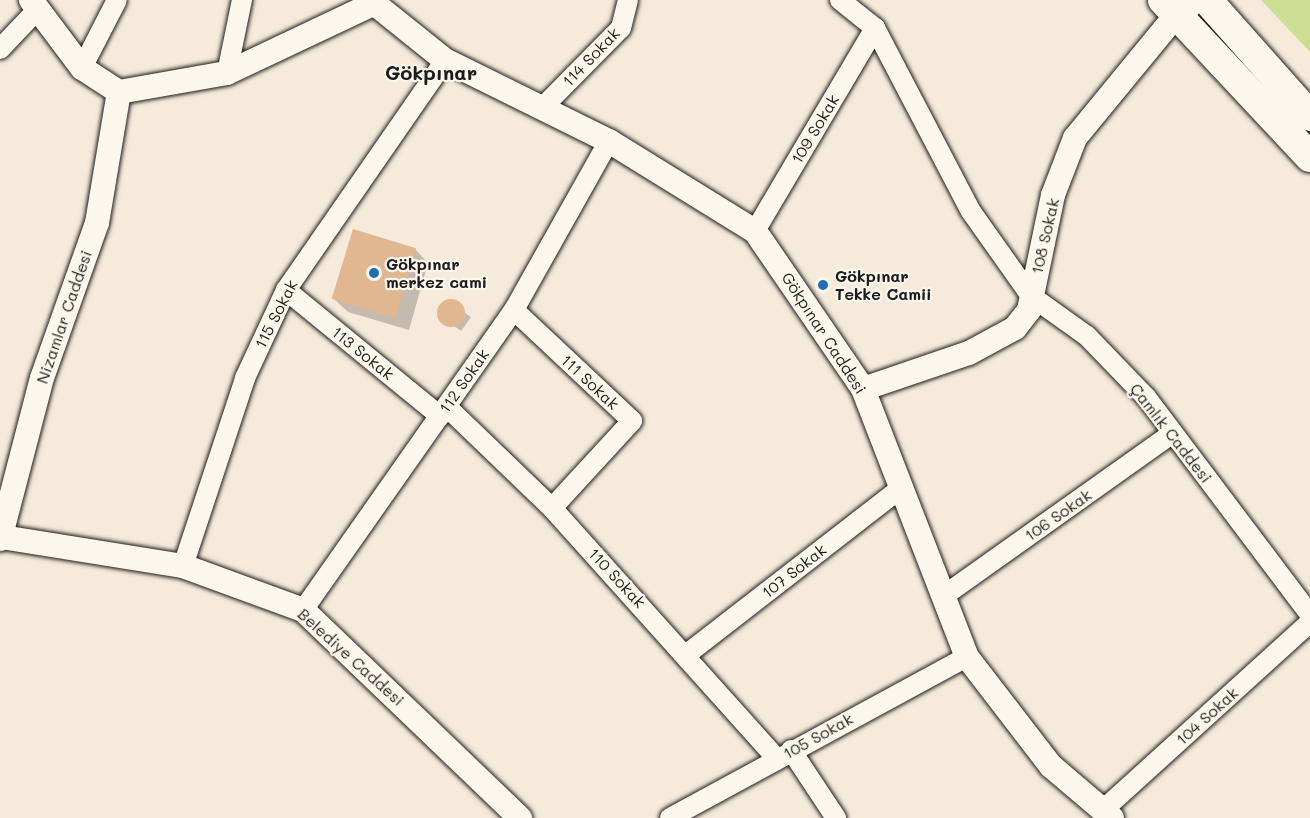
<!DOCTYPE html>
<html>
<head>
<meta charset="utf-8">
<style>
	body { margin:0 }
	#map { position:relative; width:1310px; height:818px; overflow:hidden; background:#f6eada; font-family:Mali,sans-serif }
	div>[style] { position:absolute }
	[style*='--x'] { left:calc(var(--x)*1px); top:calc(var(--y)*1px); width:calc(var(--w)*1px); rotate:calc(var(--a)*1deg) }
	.green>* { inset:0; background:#cbde93 }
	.shadow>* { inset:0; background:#0003; transform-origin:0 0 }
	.building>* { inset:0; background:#e1b791; transform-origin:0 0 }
	.round { border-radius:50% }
	.roads { filter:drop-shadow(0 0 2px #1c1c1c) drop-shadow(0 0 2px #1c1c1c) }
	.minor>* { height:20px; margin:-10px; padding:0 10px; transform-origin:10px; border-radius:10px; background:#fbf7ec }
	.tertiary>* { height:24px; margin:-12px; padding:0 12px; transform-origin:12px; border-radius:12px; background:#fbf7ec }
	.primary>* { height:30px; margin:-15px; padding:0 15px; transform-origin:15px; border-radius:15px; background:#fbf7ec }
	.trunk>* { height:32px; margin:-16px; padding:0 16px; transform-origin:16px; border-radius:16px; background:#fbf7ec }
	.dots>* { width:16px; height:16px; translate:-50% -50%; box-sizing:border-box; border:3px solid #fbf7ec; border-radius:50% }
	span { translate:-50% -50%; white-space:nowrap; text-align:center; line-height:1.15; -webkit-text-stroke:4.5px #fbf7ec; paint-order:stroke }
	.street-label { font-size:16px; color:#1c1c1c }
	.poi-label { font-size:16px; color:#1c1c1c; font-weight:700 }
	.left { translate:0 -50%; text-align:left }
	.quarter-label { font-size:20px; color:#1c1c1c; font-weight:700 }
</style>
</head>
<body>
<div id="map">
	<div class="green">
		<i style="clip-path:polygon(1261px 0,1310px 0,1310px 52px)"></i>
	</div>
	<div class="shadow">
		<i style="clip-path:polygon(415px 249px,428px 263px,409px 330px,348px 312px,334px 299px)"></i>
		<i style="left:448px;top:301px;width:28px;height:17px;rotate:35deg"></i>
	</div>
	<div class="building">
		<i style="left:353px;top:229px;width:66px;height:73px;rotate:17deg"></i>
		<i class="round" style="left:437px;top:299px;width:28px;height:28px"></i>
	</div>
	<div class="roads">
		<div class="minor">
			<i style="--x:840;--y:0;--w:45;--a:38.7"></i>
			<i style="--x:875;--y:28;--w:205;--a:62.4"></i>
			<i style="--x:970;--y:210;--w:105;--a:54.7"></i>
			<i style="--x:1031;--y:296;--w:69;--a:35.5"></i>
			<i style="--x:1087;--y:336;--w:85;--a:46"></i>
			<i style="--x:1146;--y:397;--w:273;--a:53"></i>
			<i style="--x:0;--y:49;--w:54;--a:-46.5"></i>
			<i style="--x:82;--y:68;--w:76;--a:-62.8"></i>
			<i style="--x:227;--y:73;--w:75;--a:-78.4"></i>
			<i style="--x:542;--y:108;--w:112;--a:-45.4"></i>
			<i style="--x:621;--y:28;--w:29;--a:-76"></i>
			<i style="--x:755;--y:231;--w:236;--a:-59.4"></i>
			<i style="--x:286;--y:290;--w:199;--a:39.3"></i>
			<i style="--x:514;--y:310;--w:162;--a:43.2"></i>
			<i style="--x:632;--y:421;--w:118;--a:132.6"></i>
			<i style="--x:447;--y:407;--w:146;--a:43.9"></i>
			<i style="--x:552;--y:508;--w:337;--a:48.1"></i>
			<i style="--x:183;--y:566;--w:198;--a:-71.7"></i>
			<i style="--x:245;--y:378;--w:97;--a:-65"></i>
			<i style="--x:286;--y:290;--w:280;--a:-55.3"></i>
			<i style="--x:942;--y:597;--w:283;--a:-35.4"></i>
			<i style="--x:303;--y:610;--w:367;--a:-54.9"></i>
			<i style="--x:514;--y:310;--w:194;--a:-60.7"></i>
			<i style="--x:687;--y:654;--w:271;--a:-37.8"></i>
			<i style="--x:791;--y:750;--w:82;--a:56.5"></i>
			<i style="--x:1103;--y:810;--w:280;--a:-42.2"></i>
			<i style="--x:670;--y:818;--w:338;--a:-28.5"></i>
		</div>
		<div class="tertiary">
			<i style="--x:31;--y:0;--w:85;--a:53.1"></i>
			<i style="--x:82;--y:68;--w:44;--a:33"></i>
			<i style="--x:119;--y:92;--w:110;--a:-10"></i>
			<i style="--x:227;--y:73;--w:161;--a:-25.3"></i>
			<i style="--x:370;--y:0;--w:96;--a:38.7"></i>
			<i style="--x:445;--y:60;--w:183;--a:26.3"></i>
			<i style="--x:609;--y:141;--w:172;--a:31.7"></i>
			<i style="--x:755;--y:231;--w:191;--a:55.6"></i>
			<i style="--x:863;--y:389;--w:287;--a:68.8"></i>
			<i style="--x:967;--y:657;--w:138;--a:52.4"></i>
			<i style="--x:1051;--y:766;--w:80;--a:40.4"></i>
			<i style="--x:863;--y:389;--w:112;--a:-18.8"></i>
			<i style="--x:969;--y:353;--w:52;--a:-28.5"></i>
			<i style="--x:1015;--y:328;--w:23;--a:-52"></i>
			<i style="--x:1029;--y:310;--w:117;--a:-78.2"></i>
			<i style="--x:1053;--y:195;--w:61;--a:-68.9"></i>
			<i style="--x:1075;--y:138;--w:161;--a:-50.6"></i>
			<i style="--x:2;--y:537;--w:183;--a:9.1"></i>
			<i style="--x:183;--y:566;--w:128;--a:20.1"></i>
			<i style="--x:303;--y:610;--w:301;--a:43.8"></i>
			<i style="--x:0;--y:539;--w:166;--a:-75.4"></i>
			<i style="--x:42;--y:378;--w:164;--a:-70.5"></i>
			<i style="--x:97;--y:223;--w:133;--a:-80.5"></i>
		</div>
		<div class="primary">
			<i style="--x:1163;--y:0;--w:215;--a:46.9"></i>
			<i style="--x:1207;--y:0;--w:155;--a:48.4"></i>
		</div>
		<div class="trunk">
			<i style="--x:1177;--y:14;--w:18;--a:-49"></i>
		</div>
	</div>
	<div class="dots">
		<i style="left:374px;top:273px;background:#1f6fb2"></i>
		<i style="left:823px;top:285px;background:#1f6fb2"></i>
	</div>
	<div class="street-label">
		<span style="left:591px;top:57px;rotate:-46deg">114 Sokak</span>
		<span style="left:815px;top:129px;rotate:-59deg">109 Sokak</span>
		<span style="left:1045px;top:236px;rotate:-77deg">108 Sokak</span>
		<span style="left:276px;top:314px;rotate:-63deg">115 Sokak</span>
		<span style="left:64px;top:317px;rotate:-71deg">Nizamlar Caddesi</span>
		<span style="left:824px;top:333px;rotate:57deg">Gökpınar Caddesi</span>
		<span style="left:363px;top:353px;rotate:39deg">113 Sokak</span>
		<span style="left:464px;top:381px;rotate:-55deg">112 Sokak</span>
		<span style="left:590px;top:382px;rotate:43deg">111 Sokak</span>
		<span style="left:1171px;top:433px;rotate:52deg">Çamlık Caddesi</span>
		<span style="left:1058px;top:515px;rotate:-35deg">106 Sokak</span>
		<span style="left:794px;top:571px;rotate:-38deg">107 Sokak</span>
		<span style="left:617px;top:578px;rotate:47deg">110 Sokak</span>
		<span style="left:351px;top:657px;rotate:42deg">Belediye Caddesi</span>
		<span style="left:1207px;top:716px;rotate:-42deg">104 Sokak</span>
		<span style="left:818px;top:736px;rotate:-29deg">105 Sokak</span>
	</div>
	<div class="poi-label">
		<span class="left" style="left:386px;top:273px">Gökpınar<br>merkez cami</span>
		<span class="left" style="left:835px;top:285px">Gökpınar<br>Tekke Camii</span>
	</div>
	<div class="quarter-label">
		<span style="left:431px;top:72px">Gökpınar</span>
	</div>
</div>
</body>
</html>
